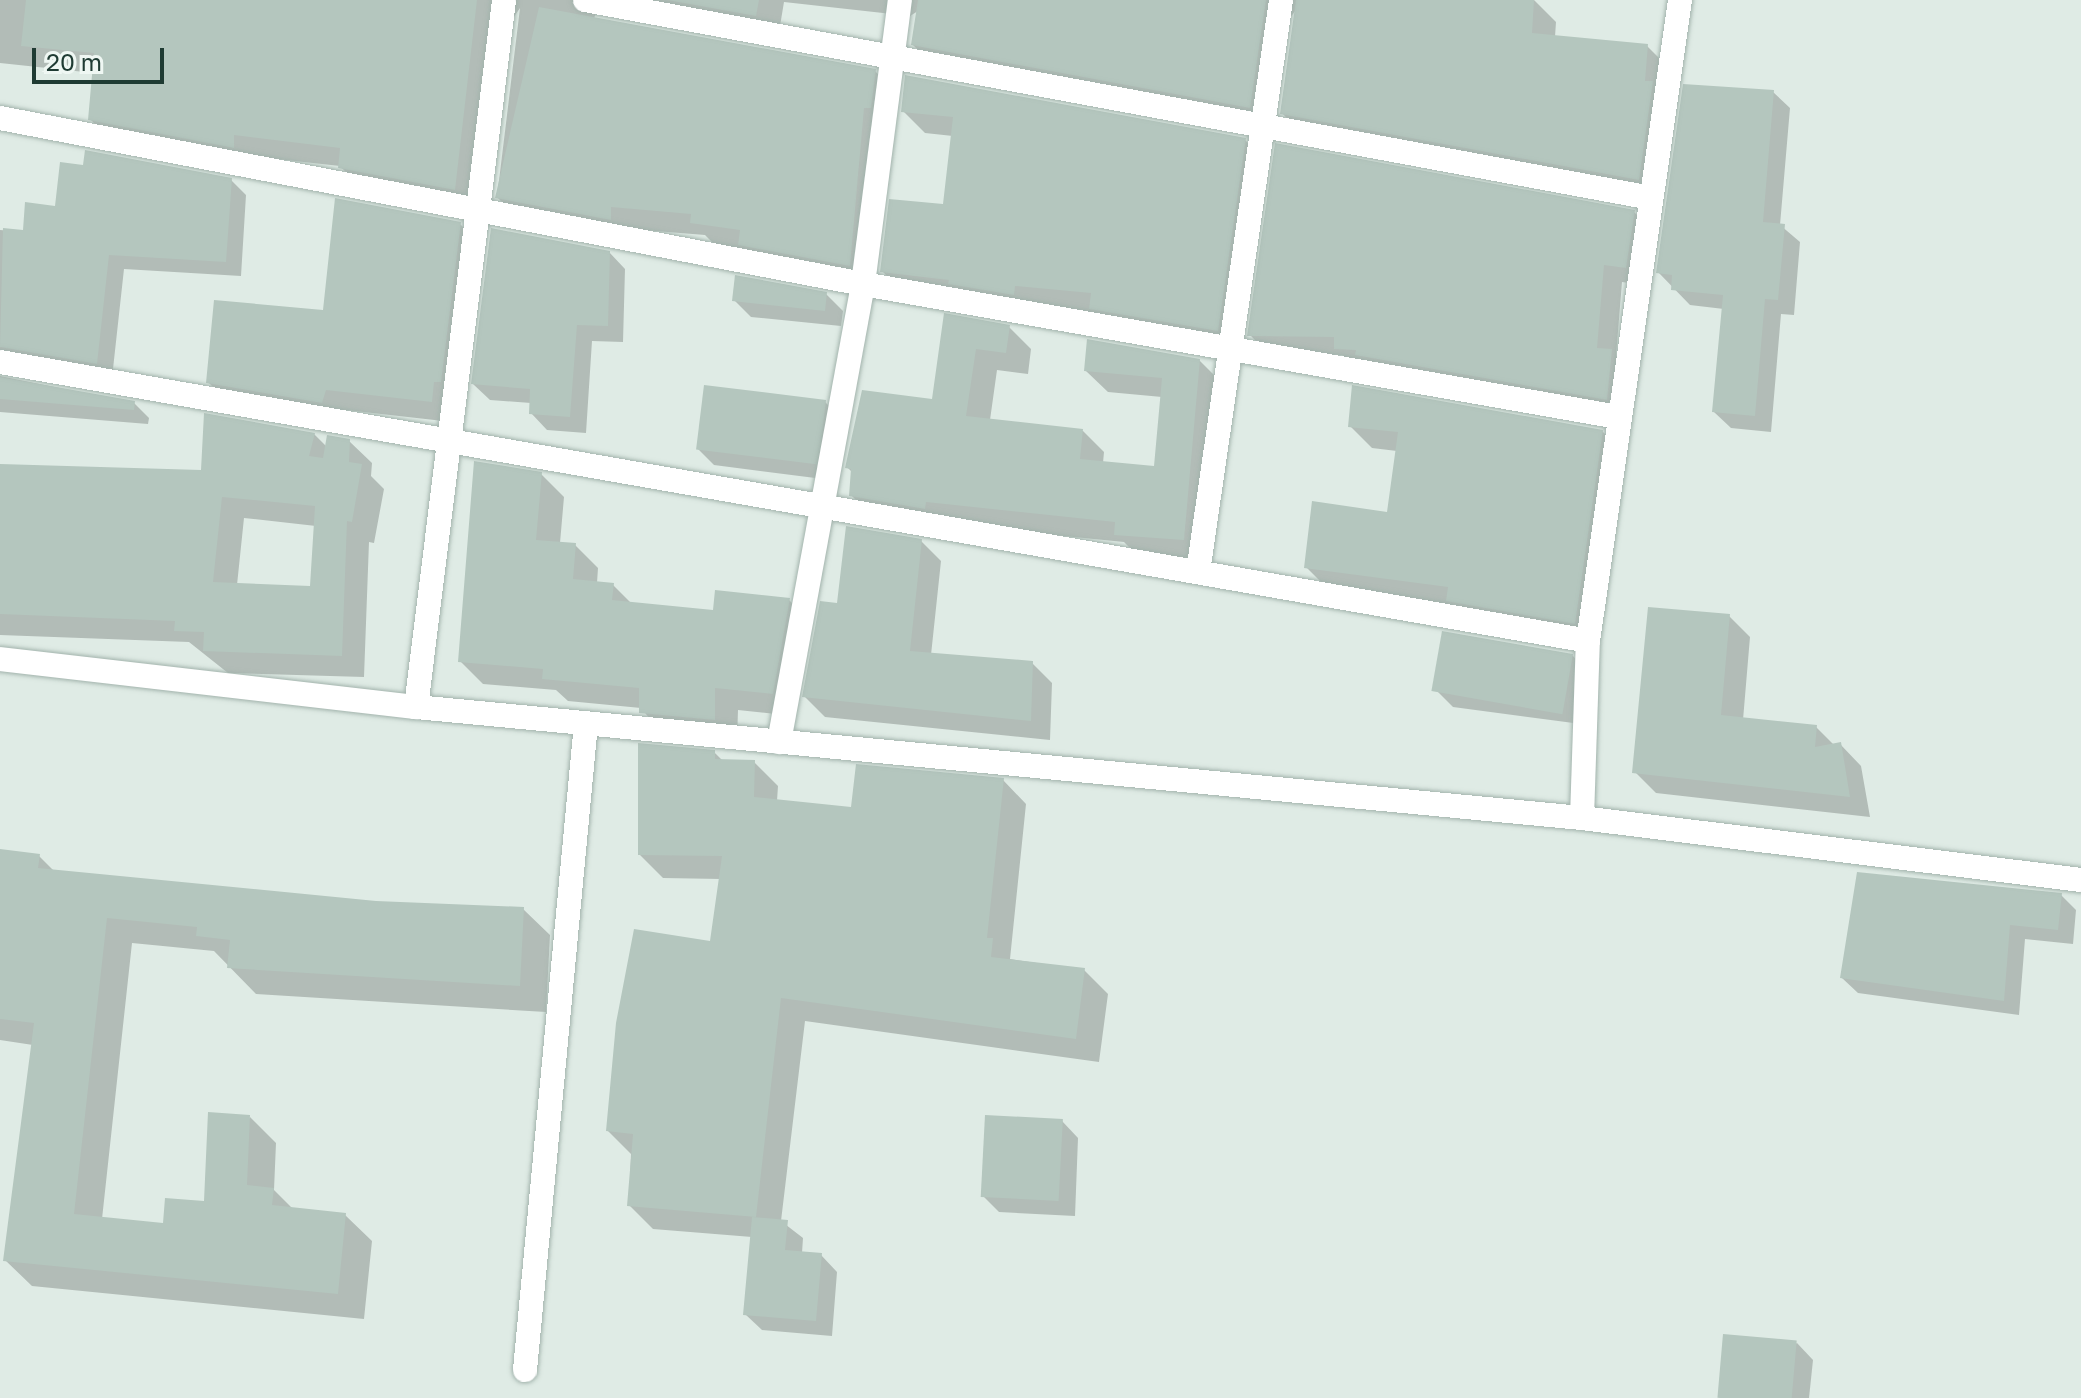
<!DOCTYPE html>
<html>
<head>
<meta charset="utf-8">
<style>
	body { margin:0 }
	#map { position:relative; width:2081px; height:1398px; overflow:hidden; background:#dfebe5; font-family:"Golos Text",sans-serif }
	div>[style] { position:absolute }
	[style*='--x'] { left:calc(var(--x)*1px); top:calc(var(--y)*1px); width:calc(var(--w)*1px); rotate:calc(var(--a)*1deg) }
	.shadow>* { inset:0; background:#0003 }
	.building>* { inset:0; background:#b4c6be; transform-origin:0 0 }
	.roads { filter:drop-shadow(0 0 2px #a2b3ac) drop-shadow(0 0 2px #a2b3ac) }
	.street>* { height:24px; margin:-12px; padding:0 12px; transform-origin:12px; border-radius:12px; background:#fff }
	.secondary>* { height:24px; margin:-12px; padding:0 12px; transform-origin:12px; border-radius:12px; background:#fff }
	span { translate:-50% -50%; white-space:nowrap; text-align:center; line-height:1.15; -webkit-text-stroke:8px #eff7f3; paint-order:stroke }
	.scale { position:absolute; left:32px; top:48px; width:132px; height:36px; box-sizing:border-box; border:4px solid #1f3b33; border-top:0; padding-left:10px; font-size:24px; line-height:28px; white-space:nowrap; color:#1f3b33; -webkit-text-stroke:6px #eff7f3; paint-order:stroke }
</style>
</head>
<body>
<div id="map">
	<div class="shadow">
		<i style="clip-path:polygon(0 0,1534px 0,1556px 22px,1555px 37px,1647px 46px,1670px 69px,1661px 202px,1304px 136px,1282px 113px,1297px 9px,1288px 20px,1272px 130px,935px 67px,913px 45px,918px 11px,910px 16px,784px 2px,778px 38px,596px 12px,594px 19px,875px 71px,897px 94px,872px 288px,763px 267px,746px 249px,715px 245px,705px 235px,519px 220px,497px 197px,520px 8px,511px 21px,487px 213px,363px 190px,340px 166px,112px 141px,90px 119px,94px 73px,0 63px)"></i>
		<i style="clip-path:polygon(1773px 92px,1790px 108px,1780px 225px,1800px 242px,1794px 315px,1781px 314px,1771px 432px,1731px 428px,1714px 412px,1724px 309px,1690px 305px,1658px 272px)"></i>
		<i style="clip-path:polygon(903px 111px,1245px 140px,1267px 162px,1240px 352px,1114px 330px,1096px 313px,904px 293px,882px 271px,945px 206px,953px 136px,925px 133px)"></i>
		<i style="clip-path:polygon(231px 180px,246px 195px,241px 276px,124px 269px,112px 378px,0 374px,0 230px,25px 232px,57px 208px)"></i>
		<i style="clip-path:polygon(1634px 212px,1652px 230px,1644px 285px,1622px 282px,1616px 356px,1629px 370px,1625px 417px,1354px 367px,1342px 355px,1268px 353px,1250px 335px)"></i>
		<i style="clip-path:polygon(460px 224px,481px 245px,452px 422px,346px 410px,343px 423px,229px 403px,208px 382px)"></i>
		<i style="clip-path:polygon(609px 252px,625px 269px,623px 342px,592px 341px,586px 433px,547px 430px,531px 413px,531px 403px,490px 400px,473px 384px)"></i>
		<i style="clip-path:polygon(826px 294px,843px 311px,841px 326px,751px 317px,734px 300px)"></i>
		<i style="clip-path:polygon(946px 316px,1009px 327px,1031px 349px,1028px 374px,997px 370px,990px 420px,1083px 431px,1104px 452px,1103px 463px,1156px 468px,1162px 397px,1108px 392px,1086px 371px,1199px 360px,1221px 382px,1205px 561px,1138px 556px,1124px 542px,873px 517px,851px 495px,853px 473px,847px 467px,934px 401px)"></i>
		<i style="clip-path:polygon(0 376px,134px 403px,149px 418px,148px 424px,0 412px)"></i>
		<i style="clip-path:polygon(825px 402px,842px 419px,831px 480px,714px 465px,698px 449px)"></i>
		<i style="clip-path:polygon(1350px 426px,1602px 431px,1625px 454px,1597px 645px,1328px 589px,1306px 567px,1389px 514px,1397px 451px,1372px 448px)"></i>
		<i style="clip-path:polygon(evenodd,314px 434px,327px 447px,349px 441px,372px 463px,371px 476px,384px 489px,374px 543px,369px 542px,364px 677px,228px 673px,189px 642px,0 635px,0 466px,203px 472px,314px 434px,244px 518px,316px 526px,312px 588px,237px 585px,244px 518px)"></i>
		<i style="clip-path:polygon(541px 474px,564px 497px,560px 543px,575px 545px,598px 568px,597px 583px,613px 585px,632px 604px,715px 612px,789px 600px,812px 623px,795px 716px,738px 710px,737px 742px,664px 736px,641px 708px,568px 701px,556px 690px,483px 684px,460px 661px)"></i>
		<i style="clip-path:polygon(921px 541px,941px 561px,931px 655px,1032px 663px,1052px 683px,1050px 740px,825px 717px,805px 697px,839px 605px)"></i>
		<i style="clip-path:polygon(1729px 616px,1750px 637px,1743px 720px,1816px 727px,1834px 745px,1840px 744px,1861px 766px,1870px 817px,1656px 793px,1635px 772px)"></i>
		<i style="clip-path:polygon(1572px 655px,1588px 672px,1581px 724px,1453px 707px,1436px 690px)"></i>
		<i style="clip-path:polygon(714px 752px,723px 761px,754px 762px,778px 786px,777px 801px,853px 809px,1003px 780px,1026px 804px,1010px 959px,1084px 970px,1108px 994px,1099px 1062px,805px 1021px,781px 1221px,803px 1238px,802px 1253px,821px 1255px,837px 1272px,832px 1336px,762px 1330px,745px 1314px,752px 1237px,653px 1229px,629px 1205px,631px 1154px,608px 1131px,711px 943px,721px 879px,663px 878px,640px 855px)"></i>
		<i style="clip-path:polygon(0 851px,39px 856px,55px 872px,376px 903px,523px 909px,550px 935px,546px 1012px,256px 994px,214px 951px,132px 943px,102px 1219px,165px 1225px,206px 1204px,250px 1117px,276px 1143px,274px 1190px,293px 1209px,345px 1215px,372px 1241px,364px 1319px,32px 1286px,5px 1260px,33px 1045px,0 1040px)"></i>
		<i style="clip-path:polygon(2061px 895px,2076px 910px,2073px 944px,2025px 939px,2019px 1015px,1858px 993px,1842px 978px)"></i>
		<i style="clip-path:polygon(1062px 1121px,1078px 1138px,1075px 1216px,999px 1212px,983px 1196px)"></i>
		<i style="clip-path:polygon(1797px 1343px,1813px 1360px,1809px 1398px,1719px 1398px)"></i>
	</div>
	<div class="building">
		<i style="clip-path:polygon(26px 0,477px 0,455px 190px,338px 168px,340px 148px,234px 135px,234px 148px,88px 120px,94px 53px,21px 46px)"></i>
		<i style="clip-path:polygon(667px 0,759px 0,756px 16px)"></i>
		<i style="clip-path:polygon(918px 0,1266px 0,1250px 108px,911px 45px)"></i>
		<i style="clip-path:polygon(1296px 0,1534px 0,1532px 33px,1648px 44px,1645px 81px,1653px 81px,1639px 180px,1280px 114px)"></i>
		<i style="clip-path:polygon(539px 7px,876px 69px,871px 108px,864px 108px,850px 266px,738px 245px,740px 230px,690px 223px,691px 214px,611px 207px,611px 220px,495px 198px)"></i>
		<i style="clip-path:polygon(905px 75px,1246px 138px,1218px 331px,1089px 309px,1091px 293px,1015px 286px,1014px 295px,948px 284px,949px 280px,880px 272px,889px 199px,943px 204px,953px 117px,901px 112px)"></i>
		<i style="clip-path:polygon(1683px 84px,1774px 90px,1763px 222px,1785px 224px,1778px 300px,1765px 299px,1755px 416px,1712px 412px,1723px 295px,1671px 290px,1672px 275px,1656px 273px)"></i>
		<i style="clip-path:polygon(1275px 143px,1635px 210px,1626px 268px,1604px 265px,1597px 348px,1612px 349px,1607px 400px,1355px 355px,1356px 350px,1334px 349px,1334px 337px,1247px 336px)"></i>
		<i style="clip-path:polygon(85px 150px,232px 178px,226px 262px,109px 255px,97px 364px,0 347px,3px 228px,23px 230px,25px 202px,55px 206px,60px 162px,83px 165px)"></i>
		<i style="clip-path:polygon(335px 198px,461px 222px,441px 382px,434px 382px,432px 402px,326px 390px,322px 403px,206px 383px,214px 300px,323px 310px)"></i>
		<i style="clip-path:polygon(491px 228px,610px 251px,608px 326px,577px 325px,570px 417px,529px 414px,530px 389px,471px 384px)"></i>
		<i style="clip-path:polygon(735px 275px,827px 292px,825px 311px,732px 301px)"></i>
		<i style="clip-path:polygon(944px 313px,1010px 325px,1006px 353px,976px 349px,966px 416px,1083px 429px,1080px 459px,1154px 466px,1162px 378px,1084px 371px,1087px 339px,1200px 359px,1184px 540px,1114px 535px,1115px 522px,926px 502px,925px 509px,849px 496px,851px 469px,845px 468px,862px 390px,932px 399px)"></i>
		<i style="clip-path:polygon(0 377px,135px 401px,134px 410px,0 399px)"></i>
		<i style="left:704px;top:385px;width:123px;height:65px;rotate:7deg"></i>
		<i style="clip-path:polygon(1352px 385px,1603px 430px,1575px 624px,1446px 601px,1448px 587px,1304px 568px,1312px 501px,1387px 512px,1398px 432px,1348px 427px)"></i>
		<i style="clip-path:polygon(evenodd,204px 413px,315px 433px,309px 456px,323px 458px,327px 435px,350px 439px,349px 462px,362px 464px,352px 522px,347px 521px,342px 656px,203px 651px,204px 632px,174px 631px,175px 621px,0 614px,0 464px,201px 470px,204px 413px,222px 497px,315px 506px,310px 586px,213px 582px,222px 497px)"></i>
		<i style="clip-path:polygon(474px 461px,542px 472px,536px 540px,576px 543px,573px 579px,614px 583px,612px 600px,713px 610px,715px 590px,790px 598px,773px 694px,715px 688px,715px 720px,639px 713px,639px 688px,542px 679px,543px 669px,458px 662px)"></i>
		<i style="clip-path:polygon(846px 526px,922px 539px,910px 651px,1033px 661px,1031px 721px,802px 697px,820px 601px,837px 603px)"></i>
		<i style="clip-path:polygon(1648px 607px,1730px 614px,1721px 715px,1817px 725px,1815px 747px,1841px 742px,1850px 797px,1632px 773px)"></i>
		<i style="left:1442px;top:631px;width:133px;height:61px;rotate:10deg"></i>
		<i style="clip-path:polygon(638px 743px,715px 750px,715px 759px,755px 760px,754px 797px,851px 807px,856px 764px,1004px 778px,987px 938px,993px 938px,991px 957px,1085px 968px,1076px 1039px,781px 998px,756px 1217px,627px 1206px,633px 1134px,606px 1131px,616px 1023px,634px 929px,710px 941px,722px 856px,638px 855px)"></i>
		<i style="clip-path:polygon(0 849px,40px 854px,38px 868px,376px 901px,524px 907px,520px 986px,227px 968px,230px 940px,196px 936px,197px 927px,107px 918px,74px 1214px,163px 1223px,165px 1198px,204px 1201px,208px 1112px,250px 1115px,247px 1185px,274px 1188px,272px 1205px,346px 1213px,338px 1294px,3px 1261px,34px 1023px,0 1019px)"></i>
		<i style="clip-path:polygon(1857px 872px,2062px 893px,2058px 930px,2010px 925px,2004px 1001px,1840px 978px)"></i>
		<i style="left:985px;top:1115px;width:78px;height:82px;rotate:3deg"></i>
		<i style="clip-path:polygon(752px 1217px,788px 1220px,785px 1250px,822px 1253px,816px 1321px,743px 1315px)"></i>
		<i style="left:1723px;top:1334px;width:74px;height:64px;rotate:5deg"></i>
	</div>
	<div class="roads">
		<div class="street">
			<i style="--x:585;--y:0;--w:1084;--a:10.52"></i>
			<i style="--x:0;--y:118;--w:879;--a:10.89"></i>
			<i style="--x:863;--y:284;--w:767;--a:9.99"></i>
			<i style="--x:0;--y:362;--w:1612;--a:9.96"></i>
			<i style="--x:1198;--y:572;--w:578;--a:-81.74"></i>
			<i style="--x:416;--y:707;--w:712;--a:-82.9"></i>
			<i style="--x:779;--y:742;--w:466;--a:-79.6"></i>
			<i style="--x:863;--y:284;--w:286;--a:-82.6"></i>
			<i style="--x:1582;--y:818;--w:177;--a:-88.1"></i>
			<i style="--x:1588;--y:641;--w:648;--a:-81.83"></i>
			<i style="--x:525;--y:1370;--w:649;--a:-84.61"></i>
		</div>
		<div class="secondary">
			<i style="--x:0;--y:659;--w:419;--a:6.6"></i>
			<i style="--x:416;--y:707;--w:1171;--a:5.44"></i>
			<i style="--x:1582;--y:818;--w:503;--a:7.08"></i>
		</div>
	</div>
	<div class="scale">20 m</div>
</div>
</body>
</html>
